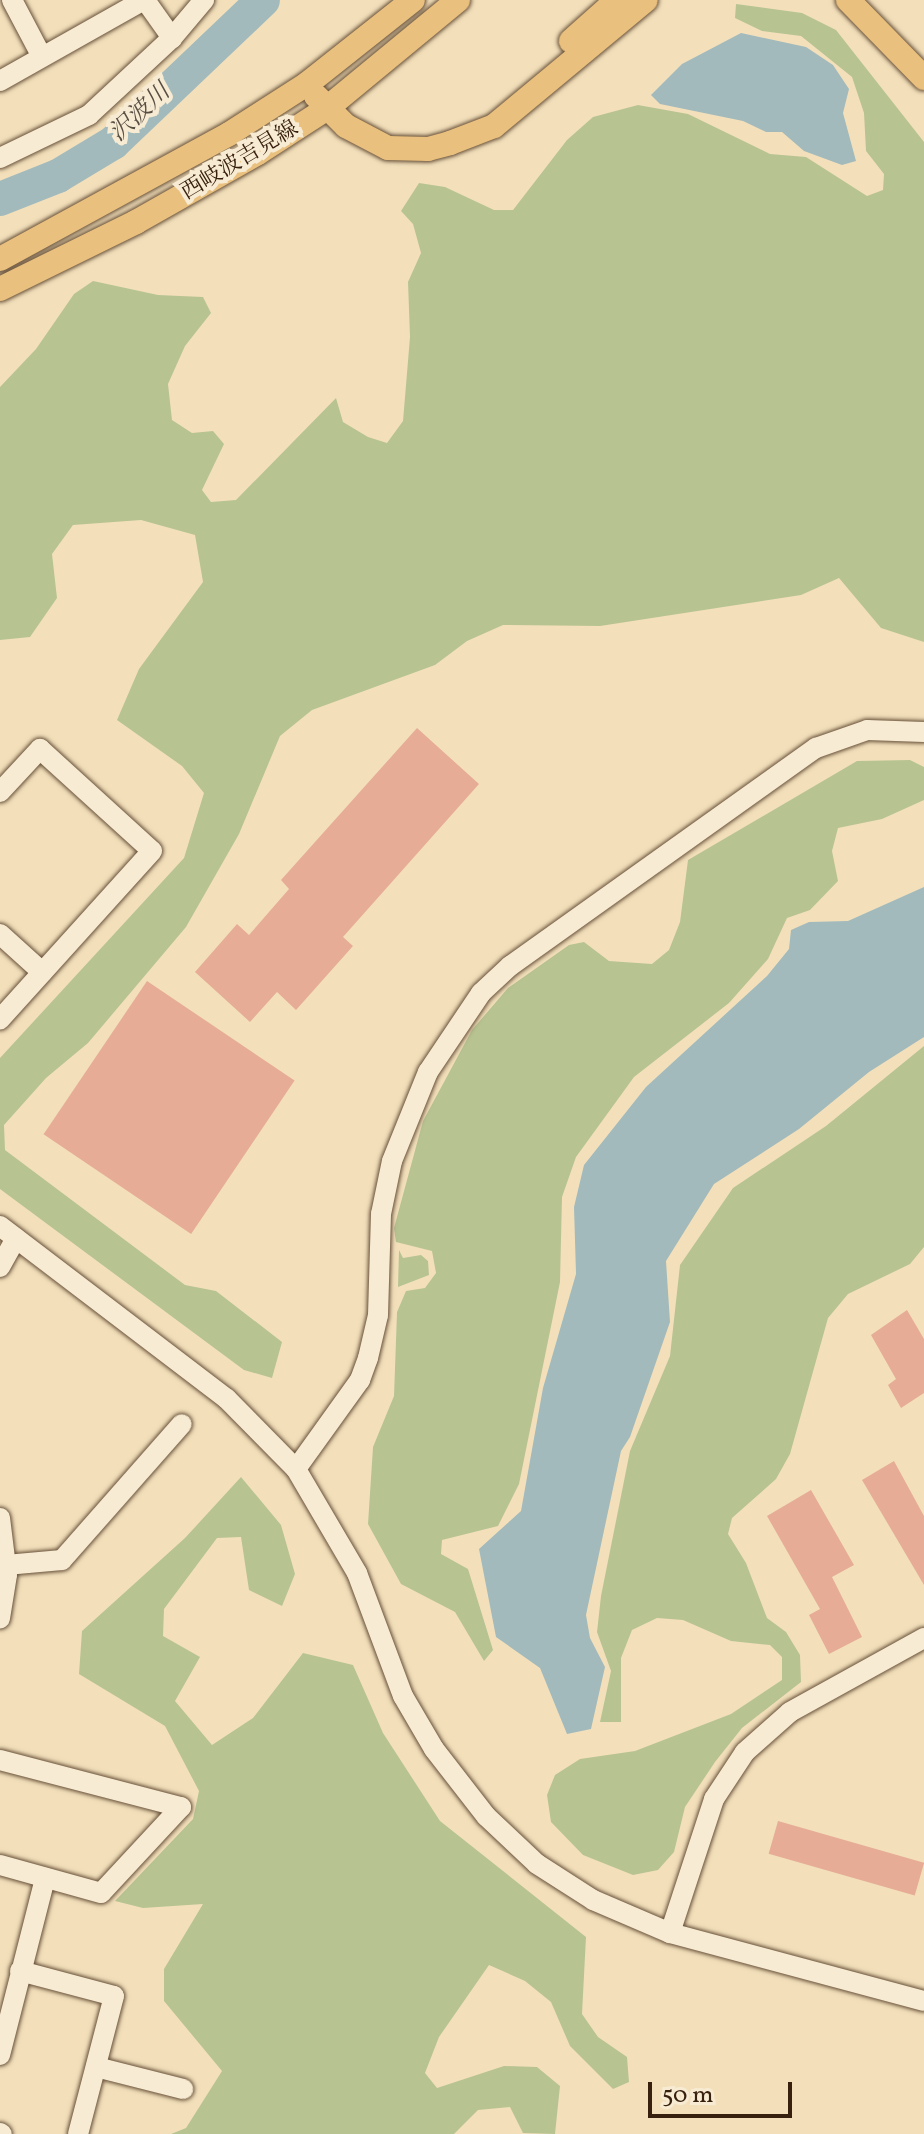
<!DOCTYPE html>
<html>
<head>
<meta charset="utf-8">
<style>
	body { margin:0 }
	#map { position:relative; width:924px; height:2134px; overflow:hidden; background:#f3e0bb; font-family:Vollkorn,"Noto Serif JP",serif }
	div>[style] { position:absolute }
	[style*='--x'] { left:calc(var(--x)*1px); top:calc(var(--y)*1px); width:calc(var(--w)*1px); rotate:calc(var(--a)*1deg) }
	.green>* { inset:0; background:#b8c392 }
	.water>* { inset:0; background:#a2babc }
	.river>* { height:34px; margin:-17px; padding:0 17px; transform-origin:17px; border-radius:17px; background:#a2babc }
	.building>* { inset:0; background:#e6ac96; transform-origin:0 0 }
	.roads { filter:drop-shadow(0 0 2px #675039) drop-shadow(0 0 2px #675039) }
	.minor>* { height:20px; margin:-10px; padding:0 10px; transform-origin:10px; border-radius:10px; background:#f7ebd3 }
	.major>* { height:24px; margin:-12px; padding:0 12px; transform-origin:12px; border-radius:12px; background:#eac07e }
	span { translate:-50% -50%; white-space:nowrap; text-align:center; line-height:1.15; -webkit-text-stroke:8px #f7ebd3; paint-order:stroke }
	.street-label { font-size:22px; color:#38200e }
	.water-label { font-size:24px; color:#584e42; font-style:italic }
	.scale { position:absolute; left:648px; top:2082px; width:144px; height:36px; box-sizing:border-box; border:4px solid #38200e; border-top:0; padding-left:10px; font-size:24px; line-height:28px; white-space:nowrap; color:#38200e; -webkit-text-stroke:6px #f7ebd3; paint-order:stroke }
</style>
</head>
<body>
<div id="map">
	<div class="green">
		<i style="clip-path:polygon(736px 4px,802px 13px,836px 30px,924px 142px,924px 642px,881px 628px,839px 578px,801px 595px,600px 626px,503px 625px,467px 641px,435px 665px,312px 710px,280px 736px,239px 834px,186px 927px,88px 1043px,46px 1078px,4px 1125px,5px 1150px,185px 1285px,216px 1291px,282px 1342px,272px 1378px,244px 1370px,0 1189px,0 1058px,184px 858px,204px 793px,182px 766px,117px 720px,139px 669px,203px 582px,195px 535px,141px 520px,73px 525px,52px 554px,57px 598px,30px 637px,0 640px,0 387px,36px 349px,74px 294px,93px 281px,158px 295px,203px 297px,211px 313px,185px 346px,168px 384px,172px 420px,192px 433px,213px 431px,224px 444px,202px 490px,211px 502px,236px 500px,336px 398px,343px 422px,368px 437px,387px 443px,403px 421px,410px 337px,408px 282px,421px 253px,413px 224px,401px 211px,419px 183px,445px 187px,494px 210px,513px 210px,567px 140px,593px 117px,638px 105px,688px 114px,770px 154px,806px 157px,867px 196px,883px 190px,884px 174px,866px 151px,864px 113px,852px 77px,801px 36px,762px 31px,735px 18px)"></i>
		<i style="clip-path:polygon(910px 760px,924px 767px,924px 800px,882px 819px,838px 828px,832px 851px,838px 881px,810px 910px,787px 918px,768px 959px,729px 1003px,634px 1077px,576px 1157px,562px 1197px,560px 1282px,519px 1484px,498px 1526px,442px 1540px,441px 1554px,468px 1569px,493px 1650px,484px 1661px,455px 1612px,401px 1584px,368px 1524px,373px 1447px,394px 1396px,397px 1312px,406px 1291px,425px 1288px,436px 1273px,432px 1251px,396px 1242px,394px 1228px,423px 1121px,472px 1030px,508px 988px,569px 945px,584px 942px,609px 961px,652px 964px,669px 950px,680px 922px,688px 860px,857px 761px)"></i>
		<i style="clip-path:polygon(924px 1046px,924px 1247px,910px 1264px,848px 1294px,828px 1318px,790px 1454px,776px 1479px,732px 1518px,728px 1534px,746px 1563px,767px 1618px,786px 1632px,800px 1655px,801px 1682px,742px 1728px,715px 1762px,685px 1807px,674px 1852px,658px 1870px,633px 1875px,583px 1855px,551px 1822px,547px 1795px,555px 1775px,580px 1759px,635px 1751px,731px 1714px,782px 1680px,782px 1657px,770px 1645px,731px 1641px,683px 1620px,657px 1618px,632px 1630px,621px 1658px,621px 1722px,600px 1722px,611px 1671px,597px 1632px,601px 1596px,630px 1451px,670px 1356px,680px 1265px,733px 1188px,826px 1126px)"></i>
		<i style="clip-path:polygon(399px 1250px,403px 1258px,421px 1255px,428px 1261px,429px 1275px,398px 1287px)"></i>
		<i style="clip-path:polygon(241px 1477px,281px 1525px,295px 1574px,282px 1606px,249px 1590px,241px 1537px,217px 1538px,164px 1609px,163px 1636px,200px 1657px,175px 1701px,212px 1745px,253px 1718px,303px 1653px,353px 1665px,383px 1733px,440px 1821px,586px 1937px,582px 2014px,598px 2037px,627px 2057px,629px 2082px,613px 2089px,570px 2046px,551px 2002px,525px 1981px,489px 1965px,439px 2037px,425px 2073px,437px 2088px,504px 2066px,537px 2067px,560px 2086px,555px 2134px,523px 2133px,510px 2107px,478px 2110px,454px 2134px,171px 2134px,186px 2128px,222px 2071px,164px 2001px,164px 1969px,203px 1904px,143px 1908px,115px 1901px,193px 1819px,199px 1791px,165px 1726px,79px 1674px,82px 1631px,185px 1538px)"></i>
	</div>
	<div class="water">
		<i style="clip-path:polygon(741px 33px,806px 47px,833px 65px,849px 89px,843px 113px,856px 161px,842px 165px,804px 151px,782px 132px,766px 132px,743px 121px,660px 104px,651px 95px,682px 64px)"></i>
		<i style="clip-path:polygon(924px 887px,924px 1037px,869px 1072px,799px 1129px,714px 1184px,666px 1261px,670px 1322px,630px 1437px,621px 1451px,586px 1615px,590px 1638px,605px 1667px,591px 1729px,567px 1734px,540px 1668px,496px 1637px,479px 1549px,521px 1511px,543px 1388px,576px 1274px,574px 1207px,584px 1165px,646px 1087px,767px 976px,789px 949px,791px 930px,809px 922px,848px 921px)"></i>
	</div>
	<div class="river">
		<i style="--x:0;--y:199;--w:62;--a:-21.6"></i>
		<i style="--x:58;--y:176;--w:64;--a:-31"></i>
		<i style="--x:113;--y:143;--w:207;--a:-43.6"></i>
	</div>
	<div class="building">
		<i style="clip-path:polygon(417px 728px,479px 784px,343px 937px,353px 946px,296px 1010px,277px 992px,250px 1022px,195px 972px,237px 924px,249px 935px,289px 889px,281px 880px)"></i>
		<i style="left:147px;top:981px;width:178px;height:185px;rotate:34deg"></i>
		<i style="clip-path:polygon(907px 1310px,924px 1339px,924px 1393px,901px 1408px,888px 1385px,896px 1379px,871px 1335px)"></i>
		<i style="clip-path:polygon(894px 1461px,924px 1516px,924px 1585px,862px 1480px)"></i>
		<i style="clip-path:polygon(811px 1490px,854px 1565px,832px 1577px,862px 1637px,829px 1654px,809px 1615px,820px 1609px,767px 1516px)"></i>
		<i style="left:778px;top:1821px;width:152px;height:34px;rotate:16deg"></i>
	</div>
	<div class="roads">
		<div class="minor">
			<i style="--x:12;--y:0;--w:64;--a:62.2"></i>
			<i style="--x:145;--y:0;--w:47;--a:54.6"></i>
			<i style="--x:0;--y:81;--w:165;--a:-29.4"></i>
			<i style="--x:0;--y:158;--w:99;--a:-25.8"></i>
			<i style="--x:89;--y:115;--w:113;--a:-42.9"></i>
			<i style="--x:172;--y:38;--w:50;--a:-49.9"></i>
			<i style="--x:0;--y:792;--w:59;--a:-47.1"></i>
			<i style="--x:40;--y:749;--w:151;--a:42.3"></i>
			<i style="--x:152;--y:851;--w:227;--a:132.1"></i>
			<i style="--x:0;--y:934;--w:57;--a:42.1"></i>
			<i style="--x:0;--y:1226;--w:285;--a:37.3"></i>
			<i style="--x:227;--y:1399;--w:98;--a:45.4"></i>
			<i style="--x:296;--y:1469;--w:121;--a:59.6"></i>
			<i style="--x:357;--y:1573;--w:131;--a:69.5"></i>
			<i style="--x:403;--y:1696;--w:61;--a:59.7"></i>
			<i style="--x:434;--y:1749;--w:85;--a:52.2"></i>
			<i style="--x:486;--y:1816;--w:70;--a:43.3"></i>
			<i style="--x:537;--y:1864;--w:67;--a:32.7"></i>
			<i style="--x:593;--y:1900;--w:84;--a:23.2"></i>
			<i style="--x:670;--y:1933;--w:263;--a:15"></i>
			<i style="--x:0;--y:1267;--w:33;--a:-61"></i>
			<i style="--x:296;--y:1469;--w:110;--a:-54.3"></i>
			<i style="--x:360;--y:1380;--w:23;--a:-70"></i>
			<i style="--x:368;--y:1358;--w:44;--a:-76.9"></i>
			<i style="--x:378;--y:1315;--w:101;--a:-88.3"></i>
			<i style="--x:381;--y:1214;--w:54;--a:-78.3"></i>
			<i style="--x:392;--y:1161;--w:96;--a:-68"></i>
			<i style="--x:428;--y:1072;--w:95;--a:-56.1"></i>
			<i style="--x:481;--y:993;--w:40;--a:-43"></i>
			<i style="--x:510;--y:966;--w:376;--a:-35.5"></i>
			<i style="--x:816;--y:748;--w:54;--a:-19.4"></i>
			<i style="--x:867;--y:730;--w:57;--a:2"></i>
			<i style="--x:0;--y:1518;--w:57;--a:83"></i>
			<i style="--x:7;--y:1575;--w:44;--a:99.2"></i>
			<i style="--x:6;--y:1565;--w:56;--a:-5.1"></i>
			<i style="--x:62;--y:1560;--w:181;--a:-48.6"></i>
			<i style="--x:0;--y:1760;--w:187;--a:14.6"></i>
			<i style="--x:181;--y:1807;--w:117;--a:132.9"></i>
			<i style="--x:101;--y:1893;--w:105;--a:-164.5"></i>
			<i style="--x:670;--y:1933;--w:141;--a:-71.8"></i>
			<i style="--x:714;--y:1799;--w:56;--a:-56.6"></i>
			<i style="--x:745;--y:1752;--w:60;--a:-41.6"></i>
			<i style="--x:790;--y:1712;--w:153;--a:-28.9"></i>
			<i style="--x:20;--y:1971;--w:97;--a:14.9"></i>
			<i style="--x:114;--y:1996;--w:143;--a:104.6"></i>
			<i style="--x:0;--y:2055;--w:183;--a:-75.7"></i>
			<i style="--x:96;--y:2067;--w:90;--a:14.2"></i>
			<i style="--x:0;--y:2133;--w:2;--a:27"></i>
		</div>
		<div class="major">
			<i style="--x:848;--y:0;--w:109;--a:45.7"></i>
			<i style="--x:571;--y:41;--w:62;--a:-41.7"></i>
			<i style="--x:316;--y:96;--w:42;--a:45"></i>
			<i style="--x:346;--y:126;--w:47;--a:27.6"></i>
			<i style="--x:388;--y:148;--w:40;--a:1.4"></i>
			<i style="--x:428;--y:149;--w:23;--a:-15"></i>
			<i style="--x:450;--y:143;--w:47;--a:-21.1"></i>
			<i style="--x:494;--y:126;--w:197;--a:-39.7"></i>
			<i style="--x:0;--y:259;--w:261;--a:-28.6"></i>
			<i style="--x:229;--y:134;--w:93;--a:-32.7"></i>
			<i style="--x:307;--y:84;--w:135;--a:-38.4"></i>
			<i style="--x:0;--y:289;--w:152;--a:-26.2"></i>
			<i style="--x:136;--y:222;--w:140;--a:-29.5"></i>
			<i style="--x:258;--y:153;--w:81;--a:-32.9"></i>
			<i style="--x:326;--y:109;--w:171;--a:-39.5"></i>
		</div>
	</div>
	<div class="street-label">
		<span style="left:240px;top:161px;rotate:-31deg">西岐波吉見線</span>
	</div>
	<div class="water-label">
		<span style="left:141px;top:114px;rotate:-43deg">沢波川</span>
	</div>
	<div class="scale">50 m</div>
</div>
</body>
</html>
